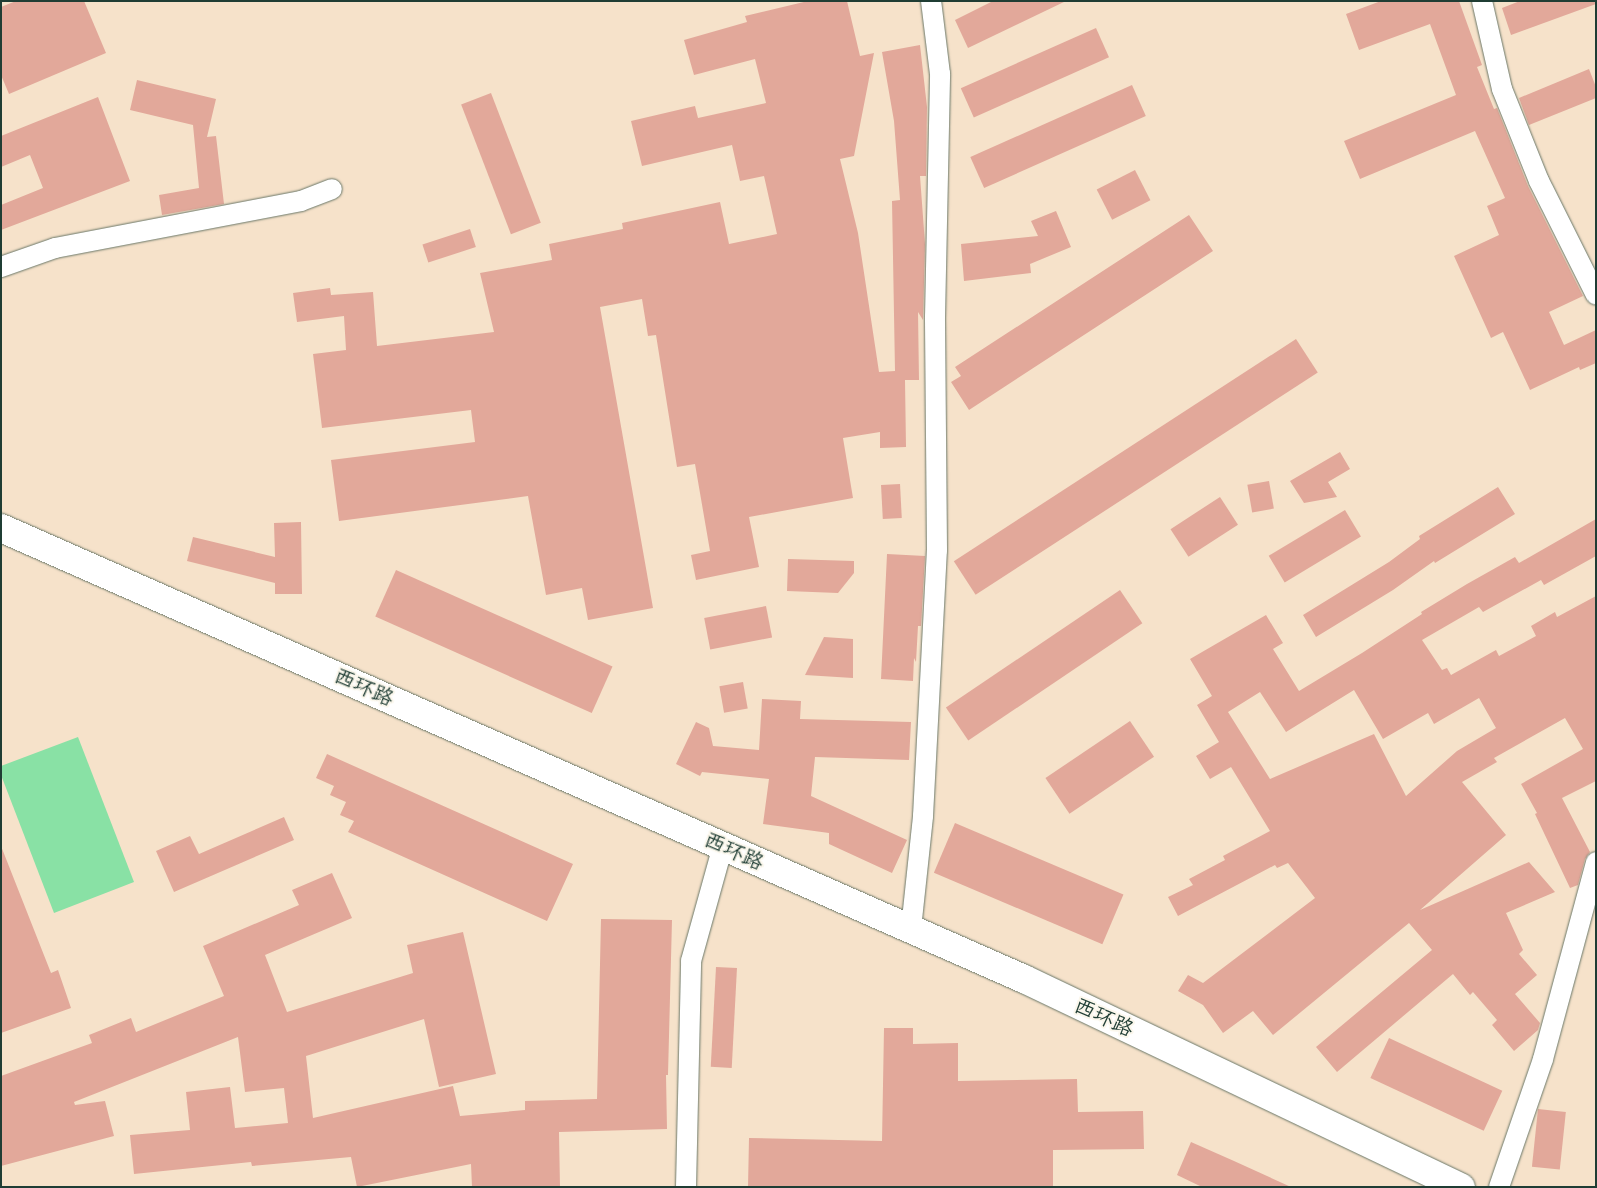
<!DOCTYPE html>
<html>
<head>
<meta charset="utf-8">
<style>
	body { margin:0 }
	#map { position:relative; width:1597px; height:1188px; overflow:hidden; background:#f6e2ca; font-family:Caveat,"LXGW WenKai TC",sans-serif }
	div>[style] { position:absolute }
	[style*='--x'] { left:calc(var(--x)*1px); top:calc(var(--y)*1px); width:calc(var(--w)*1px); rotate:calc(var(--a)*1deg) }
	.green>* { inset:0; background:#89e1a5 }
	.building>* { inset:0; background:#e2a89a; transform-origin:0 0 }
	.roads { filter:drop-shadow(0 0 1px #6a7768) drop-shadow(0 0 1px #6a7768) }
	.street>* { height:20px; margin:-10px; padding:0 10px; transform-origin:10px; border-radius:10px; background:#fff }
	.secondary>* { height:28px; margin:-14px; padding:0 14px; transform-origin:14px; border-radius:14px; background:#fff }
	span { translate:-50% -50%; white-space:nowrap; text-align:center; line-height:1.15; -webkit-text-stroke:4px #fbf7ec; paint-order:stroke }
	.street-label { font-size:21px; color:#1f3d34 }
	.frame { position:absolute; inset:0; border:2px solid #1f3d34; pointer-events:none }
</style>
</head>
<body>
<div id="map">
	<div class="green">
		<i style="clip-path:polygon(78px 737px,134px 882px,54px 913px,1px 775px,1px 766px)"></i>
	</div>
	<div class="building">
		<i style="clip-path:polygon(16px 1px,84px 1px,106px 53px,9px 94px,1px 75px,1px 7px)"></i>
		<i style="clip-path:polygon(808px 1px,847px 1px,860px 56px,874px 53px,854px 156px,840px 159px,858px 233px,879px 372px,895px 371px,892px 201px,900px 200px,894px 121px,882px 52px,920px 45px,927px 107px,926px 176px,920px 176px,925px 244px,923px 320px,918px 312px,919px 380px,905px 380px,906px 447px,880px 448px,880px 432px,843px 438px,853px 498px,749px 517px,759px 567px,696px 580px,691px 555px,710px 551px,695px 464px,677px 467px,656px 335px,648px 336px,642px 299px,600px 307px,653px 608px,588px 620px,582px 588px,546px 595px,528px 496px,339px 521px,331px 460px,475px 442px,471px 410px,322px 428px,313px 354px,346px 350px,344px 316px,297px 322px,293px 293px,330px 288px,331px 295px,373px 292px,377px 346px,494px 332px,480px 273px,552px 260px,549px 244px,623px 229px,622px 223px,720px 202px,729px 244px,777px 234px,764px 176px,740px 181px,732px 145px,642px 166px,631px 121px,695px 106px,698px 118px,766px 103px,755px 59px,694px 75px,684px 40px,747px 22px,745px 16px)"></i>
		<i style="clip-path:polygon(993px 1px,1066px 1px,968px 48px,955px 20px)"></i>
		<i style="clip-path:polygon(1381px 1px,1459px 1px,1482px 65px,1477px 67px,1494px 109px,1497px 108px,1528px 186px,1583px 296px,1549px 312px,1564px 345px,1596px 330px,1596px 363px,1580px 370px,1579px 367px,1530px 390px,1503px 332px,1491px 338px,1454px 256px,1499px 235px,1487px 206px,1505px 198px,1475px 131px,1360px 179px,1344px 141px,1456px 95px,1430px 24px,1359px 50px,1346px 14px)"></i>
		<i style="clip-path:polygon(1520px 1px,1596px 1px,1596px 4px,1511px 35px,1502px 8px)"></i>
		<i style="left:1096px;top:28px;width:32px;height:148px;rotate:66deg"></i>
		<i style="clip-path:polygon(1589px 69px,1596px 87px,1596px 98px,1529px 125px,1519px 98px)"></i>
		<i style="clip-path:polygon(137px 80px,216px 99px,207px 137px,216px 136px,224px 204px,162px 215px,159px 195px,199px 188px,193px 125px,130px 110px)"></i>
		<i style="left:1132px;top:85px;width:34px;height:177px;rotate:66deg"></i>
		<i style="left:491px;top:93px;width:139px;height:32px;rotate:69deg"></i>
		<i style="clip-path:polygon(98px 97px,130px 181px,1px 230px,1px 205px,43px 188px,30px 155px,1px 167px,1px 136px)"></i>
		<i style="left:1135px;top:170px;width:34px;height:43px;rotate:63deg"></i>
		<i style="clip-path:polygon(1056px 211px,1071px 247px,1030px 264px,1031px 273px,964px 281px,961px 244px,1038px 236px,1031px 221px)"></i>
		<i style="clip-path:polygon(1189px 215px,1213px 251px,969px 410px,951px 382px,961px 376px,955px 367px)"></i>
		<i style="left:470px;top:229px;width:19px;height:50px;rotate:72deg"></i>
		<i style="left:1296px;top:339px;width:40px;height:408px;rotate:57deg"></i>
		<i style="clip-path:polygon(1340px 452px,1350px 469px,1328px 482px,1337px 497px,1304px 503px,1290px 481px)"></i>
		<i style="left:1269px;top:481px;width:28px;height:22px;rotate:80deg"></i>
		<i style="left:900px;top:484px;width:34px;height:19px;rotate:87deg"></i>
		<i style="clip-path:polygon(1498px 487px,1515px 514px,1435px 563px,1434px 561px,1393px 590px,1316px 637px,1303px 615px,1389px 562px,1420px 539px,1419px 536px)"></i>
		<i style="left:1220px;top:497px;width:33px;height:59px;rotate:57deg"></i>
		<i style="left:1345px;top:510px;width:31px;height:89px;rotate:59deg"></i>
		<i style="clip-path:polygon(evenodd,1596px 519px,1596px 556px,1544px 585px,1541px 580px,1483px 612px,1479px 607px,1422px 640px,1442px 670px,1447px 668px,1451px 675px,1496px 650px,1499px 656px,1536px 636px,1531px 626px,1555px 612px,1557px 617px,1596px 596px,1596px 781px,1562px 798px,1590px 852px,1585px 859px,1578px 885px,1570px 888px,1535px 814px,1537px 813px,1521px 784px,1583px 749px,1565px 718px,1494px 758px,1497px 762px,1462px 782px,1506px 835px,1420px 910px,1529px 862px,1555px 892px,1506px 913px,1523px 950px,1519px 954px,1537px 975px,1515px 994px,1540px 1023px,1538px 1030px,1514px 1051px,1492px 1025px,1497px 1020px,1473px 992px,1470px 995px,1453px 974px,1337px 1072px,1316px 1047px,1432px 950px,1409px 923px,1273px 1035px,1253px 1011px,1223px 1033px,1203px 1005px,1178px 991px,1188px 975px,1203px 983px,1315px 898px,1288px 863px,1277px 868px,1275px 865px,1178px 916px,1168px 897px,1193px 885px,1189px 879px,1225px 860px,1223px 856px,1270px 831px,1231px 767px,1210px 779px,1196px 756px,1219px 742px,1197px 705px,1212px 696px,1190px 659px,1266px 615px,1283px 643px,1273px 649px,1299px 691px,1362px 653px,1422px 614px,1421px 612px,1467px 584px,1515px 557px,1519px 563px,1596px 519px,1354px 690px,1383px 739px,1428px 713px,1434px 724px,1479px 698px,1496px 728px,1457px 751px,1406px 796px,1374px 734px,1270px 779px,1228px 712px,1260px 692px,1286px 732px,1354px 690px)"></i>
		<i style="clip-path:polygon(301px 522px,302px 594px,275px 594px,275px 583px,187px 561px,193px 537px,275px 557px,274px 523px)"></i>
		<i style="clip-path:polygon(887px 554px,925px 556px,921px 626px,918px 626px,916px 662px,914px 658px,913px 681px,881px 679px)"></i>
		<i style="clip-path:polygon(788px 559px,854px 561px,854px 573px,838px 593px,787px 591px)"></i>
		<i style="left:396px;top:570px;width:237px;height:51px;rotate:24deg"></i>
		<i style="left:1120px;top:590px;width:40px;height:210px;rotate:56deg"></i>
		<i style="left:766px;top:606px;width:32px;height:63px;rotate:79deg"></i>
		<i style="clip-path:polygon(824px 637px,853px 639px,853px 678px,805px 675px)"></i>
		<i style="left:743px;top:682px;width:27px;height:24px;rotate:80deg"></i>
		<i style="clip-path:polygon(762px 699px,801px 701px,800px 719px,911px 722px,909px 760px,815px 757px,811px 796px,907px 840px,892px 873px,829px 844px,829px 833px,763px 824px,769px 779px,702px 772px,700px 776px,676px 764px,696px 722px,709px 728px,713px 746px,759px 750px)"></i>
		<i style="left:1130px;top:721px;width:43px;height:102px;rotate:56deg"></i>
		<i style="clip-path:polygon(327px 754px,573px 864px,547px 921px,348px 832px,354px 821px,340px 815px,346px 802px,330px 795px,334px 786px,316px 778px)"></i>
		<i style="clip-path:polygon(284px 817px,294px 840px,174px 892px,156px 851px,190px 836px,199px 854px)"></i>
		<i style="left:955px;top:823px;width:183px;height:54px;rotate:23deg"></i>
		<i style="clip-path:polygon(1px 846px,51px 973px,58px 970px,71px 1008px,1px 1033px)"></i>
		<i style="clip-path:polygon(332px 873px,352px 918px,265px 955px,287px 1012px,413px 973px,407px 945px,463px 932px,496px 1074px,439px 1087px,424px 1019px,306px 1056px,313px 1118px,453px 1086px,460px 1116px,525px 1110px,525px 1101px,597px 1099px,601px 919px,672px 920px,668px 1075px,666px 1075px,667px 1129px,559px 1132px,560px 1187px,472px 1187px,471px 1164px,357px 1187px,351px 1157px,252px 1166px,251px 1162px,134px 1174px,130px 1135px,190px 1130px,186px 1092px,230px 1087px,235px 1128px,288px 1123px,284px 1088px,245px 1092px,238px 1037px,74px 1102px,75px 1105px,105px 1101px,114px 1136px,1px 1166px,1px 1076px,92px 1043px,89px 1035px,131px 1018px,136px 1032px,224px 996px,203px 946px,299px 905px,292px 890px)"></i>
		<i style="left:716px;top:967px;width:21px;height:100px;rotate:3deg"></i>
		<i style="clip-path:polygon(884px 1028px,913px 1028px,913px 1044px,958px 1043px,958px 1081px,1077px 1079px,1078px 1112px,1143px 1111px,1144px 1149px,1053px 1150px,1053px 1187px,748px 1187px,749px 1138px,882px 1141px)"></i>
		<i style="left:1389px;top:1038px;width:125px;height:44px;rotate:25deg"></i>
		<i style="left:1538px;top:1109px;width:28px;height:58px;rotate:6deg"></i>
		<i style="clip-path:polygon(1191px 1142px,1234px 1161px,1291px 1187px,1202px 1187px,1177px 1175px)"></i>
	</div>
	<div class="roads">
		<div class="street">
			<i style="--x:1482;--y:1;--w:90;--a:77.2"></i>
			<i style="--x:1502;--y:89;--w:99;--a:68.1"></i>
			<i style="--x:1539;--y:181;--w:127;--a:63.4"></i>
			<i style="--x:1;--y:267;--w:57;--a:-19.4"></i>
			<i style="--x:55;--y:248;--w:250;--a:-10.8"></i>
			<i style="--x:301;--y:201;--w:33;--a:-21"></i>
			<i style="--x:911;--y:929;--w:114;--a:-83.9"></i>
			<i style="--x:923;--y:816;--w:266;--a:-87"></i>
			<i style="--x:937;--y:550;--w:233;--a:-90.5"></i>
			<i style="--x:935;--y:317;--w:243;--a:-88.8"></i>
			<i style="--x:940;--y:74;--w:74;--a:-97"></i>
			<i style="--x:686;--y:1187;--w:226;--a:-88.7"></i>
			<i style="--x:691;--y:961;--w:119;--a:-74.5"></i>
			<i style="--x:1499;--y:1187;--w:135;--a:-71"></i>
			<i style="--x:1543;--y:1059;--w:204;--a:-74.9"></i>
		</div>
		<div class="secondary">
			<i style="--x:1;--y:528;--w:1118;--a:23.79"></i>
			<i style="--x:1024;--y:979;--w:484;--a:25.5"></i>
		</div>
	</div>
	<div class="street-label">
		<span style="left:364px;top:687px;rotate:24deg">西环路</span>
		<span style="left:734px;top:851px;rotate:24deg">西环路</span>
		<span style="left:1104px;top:1017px;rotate:25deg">西环路</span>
	</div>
	<div class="frame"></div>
</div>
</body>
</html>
